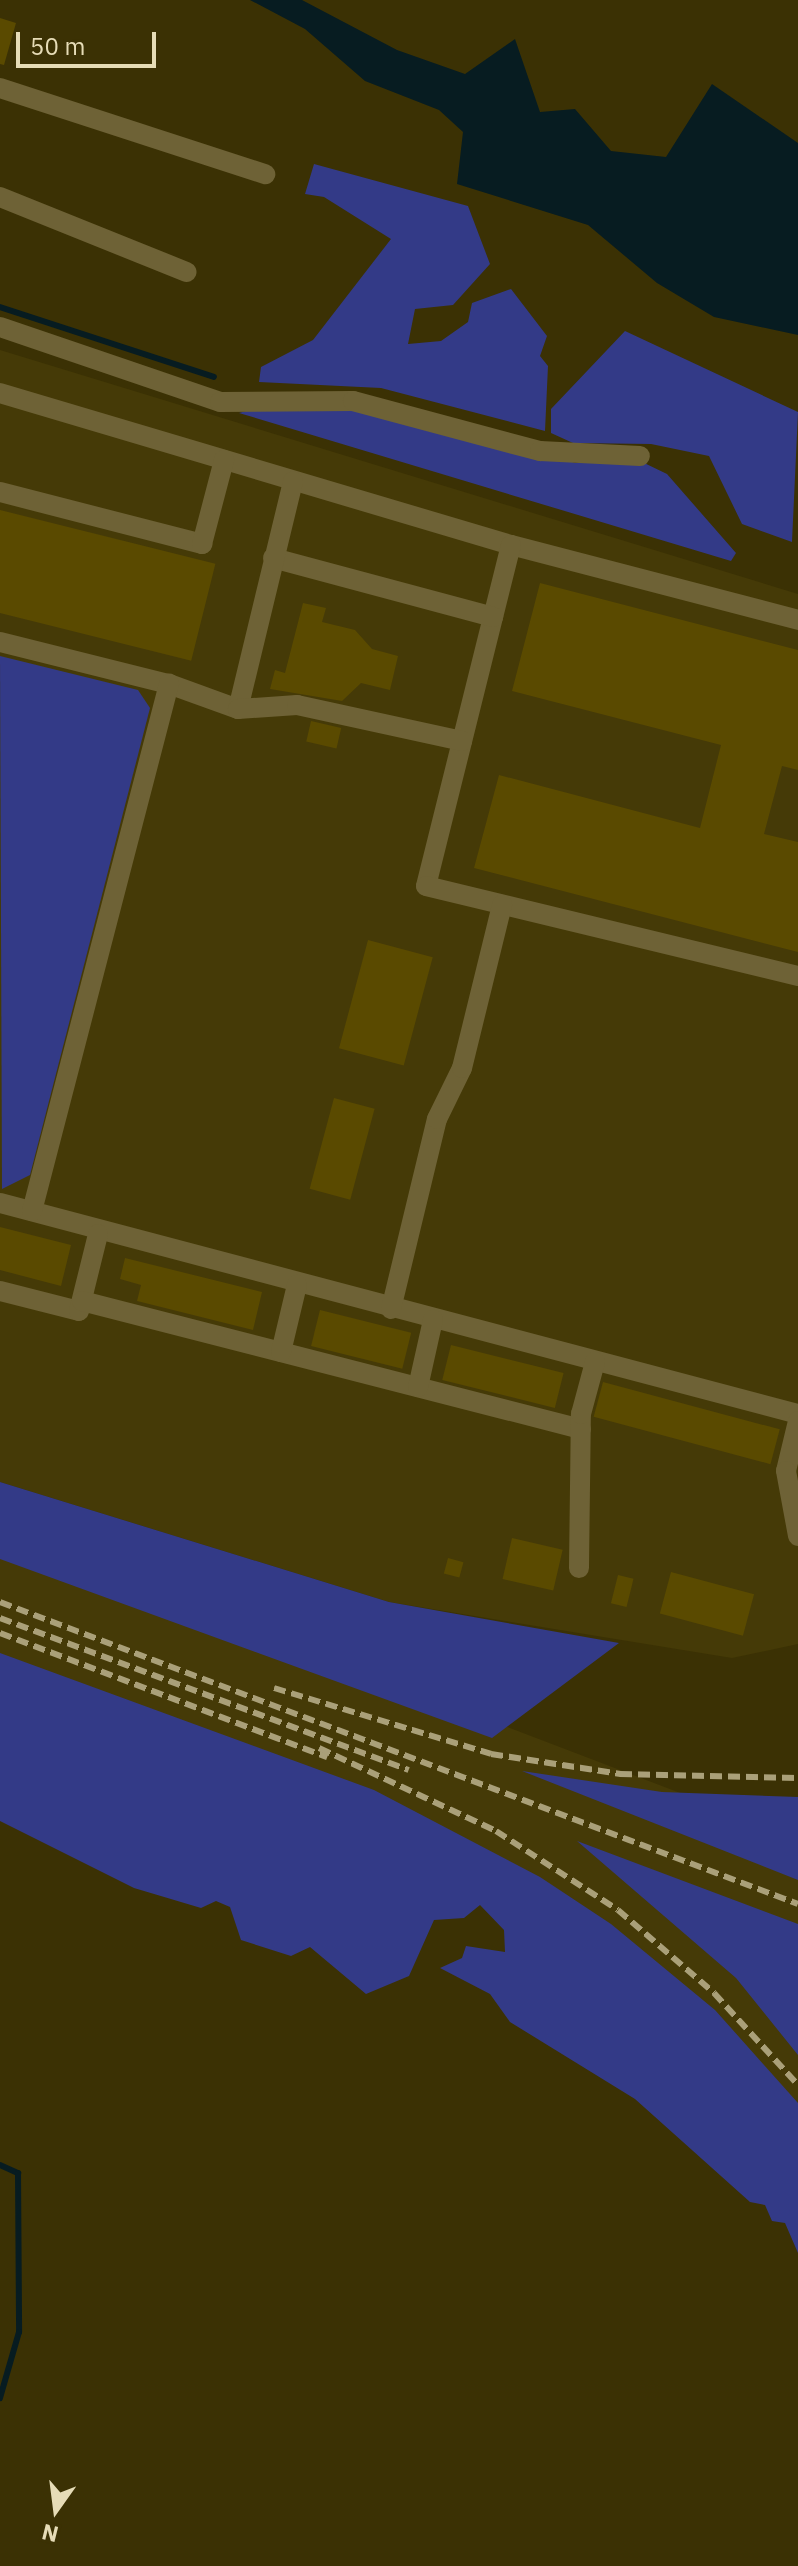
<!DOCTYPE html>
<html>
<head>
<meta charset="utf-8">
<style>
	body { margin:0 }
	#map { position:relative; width:798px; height:2566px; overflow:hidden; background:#3b3104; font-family:"IBM Plex Sans",sans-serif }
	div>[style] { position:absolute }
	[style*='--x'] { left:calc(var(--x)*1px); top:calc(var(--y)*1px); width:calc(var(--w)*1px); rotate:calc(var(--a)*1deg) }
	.built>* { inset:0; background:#453a07 }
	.green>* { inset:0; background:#333a87 }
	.water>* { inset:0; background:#071c21 }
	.stream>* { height:6px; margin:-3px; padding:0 3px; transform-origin:3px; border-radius:3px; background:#071c21 }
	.building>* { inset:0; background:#5a4a00; transform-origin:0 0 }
	.minor>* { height:20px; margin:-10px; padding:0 10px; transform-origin:10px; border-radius:10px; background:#6e6236 }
	.rail>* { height:6px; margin-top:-3px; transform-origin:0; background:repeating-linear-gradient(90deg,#aaa079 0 12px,transparent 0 18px) }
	span { translate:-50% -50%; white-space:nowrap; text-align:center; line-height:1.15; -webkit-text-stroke:6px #3b3104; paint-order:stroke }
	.north { position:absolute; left:16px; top:2470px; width:80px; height:80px; -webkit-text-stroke:6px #3b3104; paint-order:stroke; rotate:194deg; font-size:22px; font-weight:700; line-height:32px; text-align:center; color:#e6dcb7 }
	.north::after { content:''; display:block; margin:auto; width:28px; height:36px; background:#e6dcb7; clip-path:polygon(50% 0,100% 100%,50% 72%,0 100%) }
	.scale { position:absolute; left:16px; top:32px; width:140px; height:36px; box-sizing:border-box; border:4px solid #e6dcb7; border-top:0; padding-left:10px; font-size:24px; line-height:28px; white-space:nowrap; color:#e6dcb7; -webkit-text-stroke:6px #3b3104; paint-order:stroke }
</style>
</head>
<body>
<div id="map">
	<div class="built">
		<i style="clip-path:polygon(0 350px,798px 594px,798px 1644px,732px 1658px,389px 1602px,0 1482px)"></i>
		<i style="clip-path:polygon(0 1533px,798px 1838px,798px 2130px,537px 1887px,0 1671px)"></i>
	</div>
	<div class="green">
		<i style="clip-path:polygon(314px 164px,468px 206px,490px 264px,453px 305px,415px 309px,408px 344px,441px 341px,468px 322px,472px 303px,511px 289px,547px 336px,540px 356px,548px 366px,545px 431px,381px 388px,259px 382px,261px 367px,313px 340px,391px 239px,324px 197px,305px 194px)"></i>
		<i style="clip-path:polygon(625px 331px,798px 412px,792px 542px,742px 524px,709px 456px,651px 444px,573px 443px,551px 433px,551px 409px)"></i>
		<i style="clip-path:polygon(351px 404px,576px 463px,638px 460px,667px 474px,736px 553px,731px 561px,239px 413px,267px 405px)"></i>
		<i style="clip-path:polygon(0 656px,138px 690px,150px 708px,30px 1175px,2px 1189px)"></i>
		<i style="clip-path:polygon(0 1482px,389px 1602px,619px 1643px,492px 1738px,0 1559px)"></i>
		<i style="clip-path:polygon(0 1653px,374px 1790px,540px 1877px,611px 1924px,715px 2010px,798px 2103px,798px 2253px,785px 2223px,772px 2221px,765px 2205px,750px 2202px,635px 2099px,510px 2022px,490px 1994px,440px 1968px,462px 1958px,466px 1946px,505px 1952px,504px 1930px,480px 1905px,464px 1918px,434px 1920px,409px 1976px,366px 1994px,310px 1947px,291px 1956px,241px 1940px,230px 1907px,216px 1901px,201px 1908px,134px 1888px,0 1821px)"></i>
		<i style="clip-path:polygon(522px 1771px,662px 1792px,798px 1797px,798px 1880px)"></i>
		<i style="clip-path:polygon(577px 1841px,798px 1924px,798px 2055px,736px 1978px)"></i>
	</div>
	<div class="water">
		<i style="clip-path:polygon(250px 0,302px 0,397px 50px,465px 74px,515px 39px,540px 112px,575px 109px,611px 151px,666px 157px,712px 84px,798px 143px,798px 335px,714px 317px,657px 283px,588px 225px,457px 184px,463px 132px,439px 110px,365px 81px,305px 29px)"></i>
	</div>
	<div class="stream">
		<i style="--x:0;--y:307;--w:225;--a:18.1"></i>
		<i style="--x:0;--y:2165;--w:20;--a:24"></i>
		<i style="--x:18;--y:2173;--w:159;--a:89.6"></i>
		<i style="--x:19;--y:2332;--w:69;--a:106.1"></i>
	</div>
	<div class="building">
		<i style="clip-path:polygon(0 18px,16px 23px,4px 65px,0 64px)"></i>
		<i style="left:0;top:510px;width:222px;height:100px;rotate:14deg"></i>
		<i style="clip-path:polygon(540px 583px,798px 650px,798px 770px,782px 766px,764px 834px,798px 842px,798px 952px,474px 868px,499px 775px,700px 828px,721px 745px,512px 691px)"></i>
		<i style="clip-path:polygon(303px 603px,326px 608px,322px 622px,355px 630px,372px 649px,398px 656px,390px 690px,361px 683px,342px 701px,270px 689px,275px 670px,285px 673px)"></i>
		<i style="left:311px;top:721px;width:31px;height:21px;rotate:13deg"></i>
		<i style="left:368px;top:940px;width:67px;height:112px;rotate:15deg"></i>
		<i style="left:334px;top:1098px;width:42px;height:94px;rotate:15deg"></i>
		<i style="clip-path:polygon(0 1227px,71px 1245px,61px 1286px,0 1270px)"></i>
		<i style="clip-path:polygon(125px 1258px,262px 1292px,253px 1330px,137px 1301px,141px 1285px,120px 1279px)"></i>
		<i style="left:320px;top:1310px;width:94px;height:37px;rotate:14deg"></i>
		<i style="left:451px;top:1345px;width:116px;height:36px;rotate:14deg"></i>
		<i style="left:603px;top:1382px;width:183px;height:36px;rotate:15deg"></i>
		<i style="left:512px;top:1538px;width:52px;height:42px;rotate:13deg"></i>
		<i style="left:448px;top:1558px;width:16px;height:16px;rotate:15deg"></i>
		<i style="left:671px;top:1572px;width:86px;height:43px;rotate:15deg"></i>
		<i style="left:618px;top:1575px;width:16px;height:29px;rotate:14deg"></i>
	</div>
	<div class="minor">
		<i style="--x:0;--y:88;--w:279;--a:18"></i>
		<i style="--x:0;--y:197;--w:201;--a:21.9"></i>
		<i style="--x:0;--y:327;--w:232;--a:18.8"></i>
		<i style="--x:220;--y:402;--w:133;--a:-0.4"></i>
		<i style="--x:353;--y:401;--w:194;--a:15"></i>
		<i style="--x:540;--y:451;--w:100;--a:2.9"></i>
		<i style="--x:0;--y:393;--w:533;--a:16.57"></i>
		<i style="--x:511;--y:545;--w:297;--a:14.6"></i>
		<i style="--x:0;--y:492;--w:209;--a:14.4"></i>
		<i style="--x:202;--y:544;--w:87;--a:-75.3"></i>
		<i style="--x:511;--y:545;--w:351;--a:104"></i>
		<i style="--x:426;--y:886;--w:383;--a:13.6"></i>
		<i style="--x:273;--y:558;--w:228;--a:15"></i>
		<i style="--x:0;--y:642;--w:174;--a:14"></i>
		<i style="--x:169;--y:684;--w:73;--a:19.9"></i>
		<i style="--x:238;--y:709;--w:234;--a:-76.4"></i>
		<i style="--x:238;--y:709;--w:59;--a:-3.9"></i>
		<i style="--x:297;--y:705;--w:169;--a:12.3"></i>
		<i style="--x:0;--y:1203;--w:825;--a:14.81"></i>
		<i style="--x:32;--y:1211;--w:545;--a:-75.43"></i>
		<i style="--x:0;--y:1291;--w:81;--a:14.2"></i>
		<i style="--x:79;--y:1311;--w:79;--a:-76.1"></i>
		<i style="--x:82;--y:1301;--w:515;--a:14.39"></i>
		<i style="--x:391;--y:1309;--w:195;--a:-76.4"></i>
		<i style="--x:437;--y:1119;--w:57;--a:-63.9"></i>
		<i style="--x:462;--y:1068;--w:168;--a:-76.2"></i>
		<i style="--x:281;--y:1352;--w:69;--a:-76.6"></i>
		<i style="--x:418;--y:1387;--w:69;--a:-77.4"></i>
		<i style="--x:798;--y:1421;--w:51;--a:103.5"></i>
		<i style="--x:786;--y:1471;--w:66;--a:79.5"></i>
		<i style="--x:579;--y:1568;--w:154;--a:-89.3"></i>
		<i style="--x:581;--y:1414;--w:54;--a:-74.9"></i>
	</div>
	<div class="rail">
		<i style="--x:0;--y:1602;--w:853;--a:20.73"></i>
		<i style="--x:0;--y:1618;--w:436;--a:20.4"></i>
		<i style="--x:0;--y:1633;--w:350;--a:20.8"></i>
		<i style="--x:274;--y:1688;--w:227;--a:16.9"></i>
		<i style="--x:491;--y:1754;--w:131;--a:8.8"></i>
		<i style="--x:620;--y:1774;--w:178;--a:1.3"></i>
		<i style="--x:319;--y:1748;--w:195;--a:25.1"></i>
		<i style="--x:496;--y:1831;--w:145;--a:32.9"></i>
		<i style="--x:618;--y:1910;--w:127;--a:40.8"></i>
		<i style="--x:714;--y:1993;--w:125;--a:47.6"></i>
	</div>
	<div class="north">N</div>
	<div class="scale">50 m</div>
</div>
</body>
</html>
